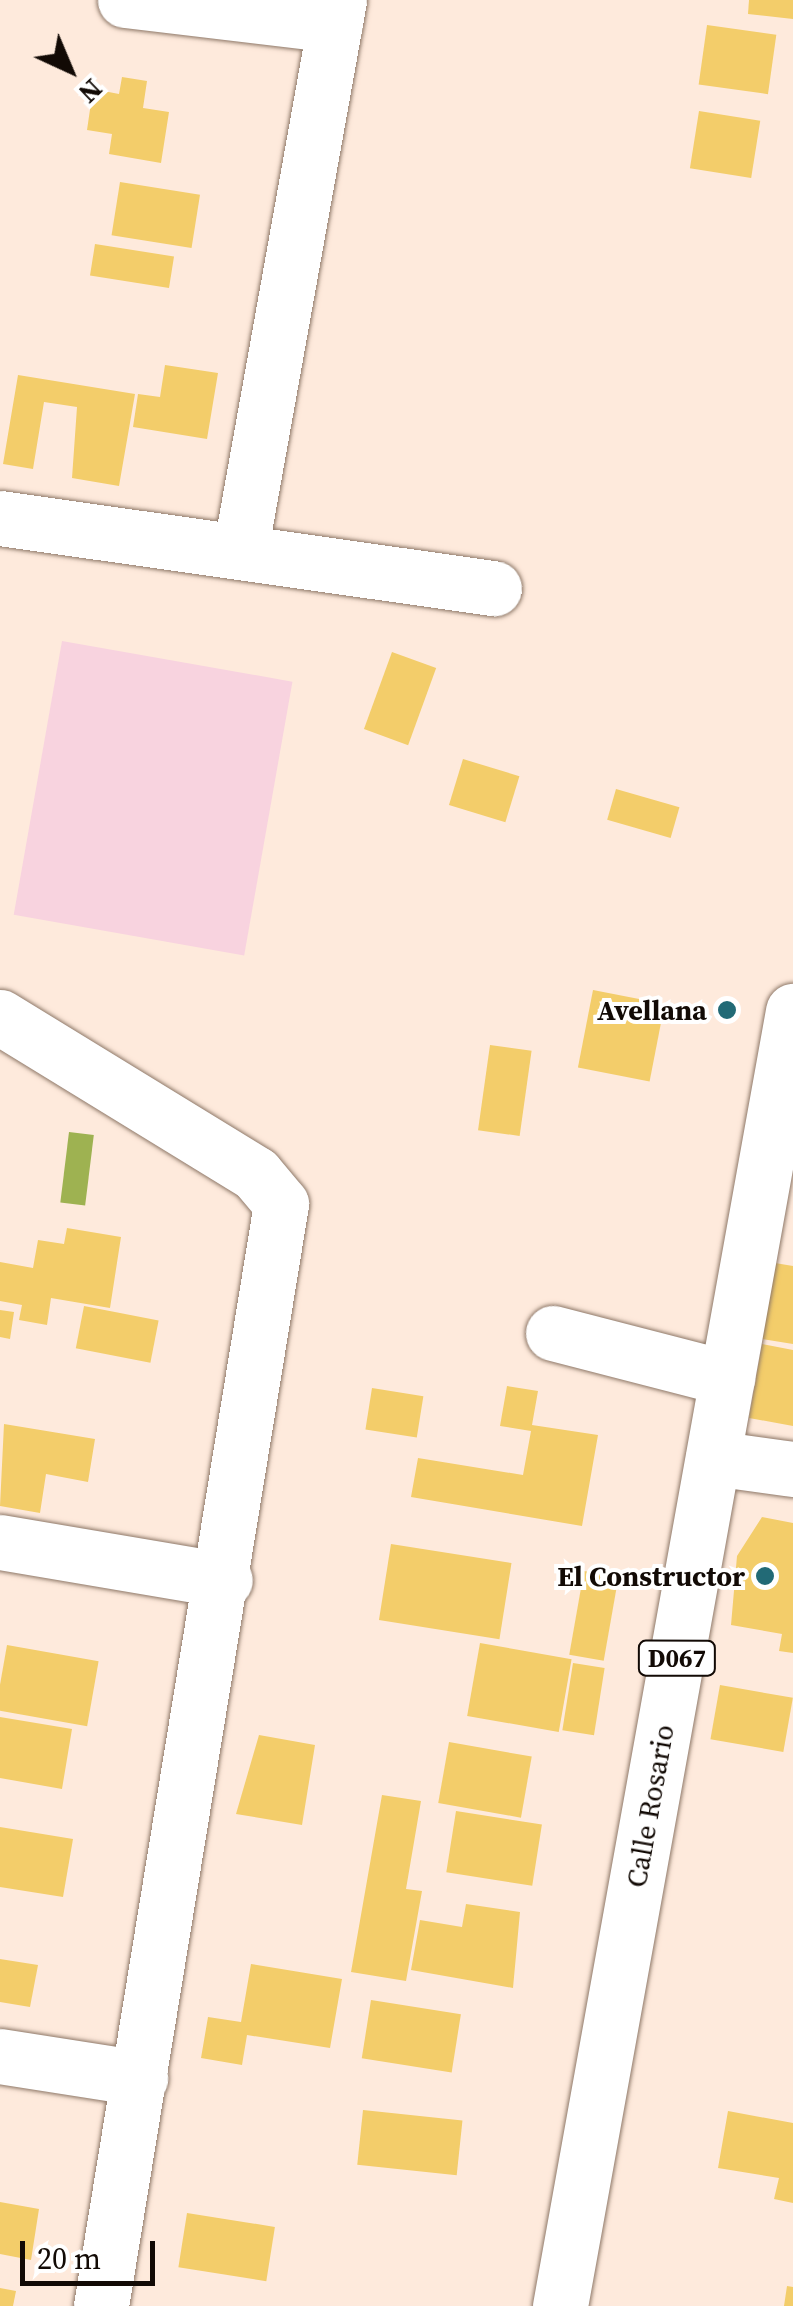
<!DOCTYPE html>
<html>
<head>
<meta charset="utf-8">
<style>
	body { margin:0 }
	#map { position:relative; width:793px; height:2306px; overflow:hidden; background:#feeadc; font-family:"Source Serif 4",serif }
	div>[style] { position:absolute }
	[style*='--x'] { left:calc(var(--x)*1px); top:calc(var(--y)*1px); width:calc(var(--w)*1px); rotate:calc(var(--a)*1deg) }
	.green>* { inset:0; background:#f8d3df; transform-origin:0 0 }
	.water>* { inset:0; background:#9eb251; transform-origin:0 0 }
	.building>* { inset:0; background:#f3cd6a; transform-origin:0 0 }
	.roads { filter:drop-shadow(0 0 2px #8e7868) drop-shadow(0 0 2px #8e7868) }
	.minor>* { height:55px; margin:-27.5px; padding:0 27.5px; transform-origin:27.5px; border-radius:27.5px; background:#fff }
	.major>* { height:55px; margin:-27.5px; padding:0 27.5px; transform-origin:27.5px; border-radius:27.5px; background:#fff }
	.dots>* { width:28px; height:28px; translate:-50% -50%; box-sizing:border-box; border:5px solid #fff; border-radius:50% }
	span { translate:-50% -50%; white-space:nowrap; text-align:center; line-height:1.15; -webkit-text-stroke:8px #fff; paint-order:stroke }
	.shield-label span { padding:2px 8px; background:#fff; border:2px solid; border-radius:8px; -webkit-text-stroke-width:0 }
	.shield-label { font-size:25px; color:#120a05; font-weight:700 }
	.poi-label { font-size:28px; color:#120a05; font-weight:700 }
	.right { translate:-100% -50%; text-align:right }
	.street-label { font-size:28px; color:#120a05 }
	.north { position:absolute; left:20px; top:20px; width:100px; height:100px; -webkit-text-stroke:8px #fff; paint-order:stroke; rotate:136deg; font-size:28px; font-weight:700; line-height:40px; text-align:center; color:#120a05 }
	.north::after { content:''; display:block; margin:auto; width:35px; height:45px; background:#120a05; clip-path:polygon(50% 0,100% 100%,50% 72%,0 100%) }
	.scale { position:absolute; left:20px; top:2241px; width:135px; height:45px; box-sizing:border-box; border:5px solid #120a05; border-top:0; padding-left:12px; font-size:30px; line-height:35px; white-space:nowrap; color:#120a05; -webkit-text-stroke:8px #fff; paint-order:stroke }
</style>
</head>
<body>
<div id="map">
	<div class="green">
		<i style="left:62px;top:641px;width:234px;height:278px;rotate:10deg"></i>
	</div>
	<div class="water">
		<i style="left:69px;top:1132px;width:25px;height:71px;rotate:7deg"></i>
	</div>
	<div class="building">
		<i style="clip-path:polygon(749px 0,793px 0,793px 19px,748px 14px)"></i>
		<i style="left:707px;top:25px;width:70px;height:60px;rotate:8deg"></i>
		<i style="clip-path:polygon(122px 77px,147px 81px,143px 108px,169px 112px,161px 163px,109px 154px,112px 134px,87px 130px,93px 89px,119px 94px)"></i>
		<i style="left:699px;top:111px;width:62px;height:58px;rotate:9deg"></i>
		<i style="left:120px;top:182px;width:81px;height:54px;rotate:9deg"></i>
		<i style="left:95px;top:244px;width:80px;height:32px;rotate:9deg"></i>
		<i style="clip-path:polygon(165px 365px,218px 373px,207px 439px,133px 427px,138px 394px,160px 397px)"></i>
		<i style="clip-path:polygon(18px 375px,135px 394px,119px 486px,72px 478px,77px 407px,44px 402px,33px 469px,3px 464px)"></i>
		<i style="left:392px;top:652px;width:47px;height:82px;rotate:20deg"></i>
		<i style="left:463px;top:759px;width:59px;height:48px;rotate:17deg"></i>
		<i style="left:616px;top:789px;width:66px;height:32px;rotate:16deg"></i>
		<i style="left:593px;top:990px;width:73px;height:79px;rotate:11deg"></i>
		<i style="left:490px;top:1045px;width:42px;height:86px;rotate:8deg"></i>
		<i style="clip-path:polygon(67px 1228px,121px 1237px,110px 1308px,51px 1298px,47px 1325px,19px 1320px,22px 1305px,0 1301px,0 1262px,33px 1268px,38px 1240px,64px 1244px)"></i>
		<i style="clip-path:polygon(775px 1263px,793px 1266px,793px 1344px,762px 1339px)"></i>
		<i style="left:84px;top:1306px;width:76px;height:43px;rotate:11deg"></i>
		<i style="clip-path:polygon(0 1310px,14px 1312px,10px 1339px,0 1337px)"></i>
		<i style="clip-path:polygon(762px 1344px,793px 1350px,793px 1426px,749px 1418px)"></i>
		<i style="clip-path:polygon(507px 1386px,538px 1391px,532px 1425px,598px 1435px,582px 1526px,411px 1497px,418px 1458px,523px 1475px,531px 1431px,500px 1426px)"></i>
		<i style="left:372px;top:1388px;width:52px;height:42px;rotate:9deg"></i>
		<i style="clip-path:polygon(4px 1424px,95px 1439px,88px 1482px,46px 1474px,40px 1513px,0 1506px)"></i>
		<i style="clip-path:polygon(762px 1517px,793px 1523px,793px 1653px,779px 1651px,782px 1634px,731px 1625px,737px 1556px)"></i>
		<i style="left:391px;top:1544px;width:122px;height:77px;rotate:9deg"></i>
		<i style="left:584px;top:1571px;width:35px;height:85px;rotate:10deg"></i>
		<i style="left:480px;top:1643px;width:93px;height:74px;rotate:10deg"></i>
		<i style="left:7px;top:1645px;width:93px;height:66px;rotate:10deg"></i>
		<i style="left:573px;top:1663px;width:32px;height:68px;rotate:9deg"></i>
		<i style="left:720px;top:1685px;width:74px;height:55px;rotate:10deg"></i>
		<i style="clip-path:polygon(0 1717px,72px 1729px,62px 1789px,0 1778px)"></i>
		<i style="clip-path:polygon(259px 1735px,315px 1745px,302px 1825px,236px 1814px)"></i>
		<i style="left:449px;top:1742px;width:84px;height:62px;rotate:10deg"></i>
		<i style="clip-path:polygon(382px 1795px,421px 1801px,406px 1889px,422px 1891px,406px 1981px,351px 1972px)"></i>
		<i style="left:456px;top:1811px;width:87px;height:62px;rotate:9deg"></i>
		<i style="clip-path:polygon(0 1827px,73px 1839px,63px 1897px,0 1887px)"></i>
		<i style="clip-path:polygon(466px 1904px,520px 1912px,513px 1988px,411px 1970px,420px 1920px,462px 1927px)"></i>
		<i style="clip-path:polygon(0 1959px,38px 1965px,30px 2007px,0 2002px)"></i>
		<i style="clip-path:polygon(251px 1964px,342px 1979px,330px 2048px,247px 2035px,242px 2065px,201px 2058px,208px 2017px,241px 2022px)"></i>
		<i style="left:371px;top:2000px;width:91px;height:59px;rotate:9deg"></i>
		<i style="left:363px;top:2110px;width:100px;height:55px;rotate:6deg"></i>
		<i style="clip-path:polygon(728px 2111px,793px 2123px,793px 2203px,774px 2199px,779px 2178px,718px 2168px)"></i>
		<i style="clip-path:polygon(0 2202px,39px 2209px,31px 2260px,0 2254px)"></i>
		<i style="left:187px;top:2213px;width:89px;height:55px;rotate:9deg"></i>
		<i style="clip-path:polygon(787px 2286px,793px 2287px,793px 2306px,784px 2306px)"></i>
		<i style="clip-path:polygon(0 2288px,16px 2291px,13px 2306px,0 2306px)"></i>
	</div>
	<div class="roads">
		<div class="minor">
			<i style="--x:125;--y:0;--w:211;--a:6.8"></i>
			<i style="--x:0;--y:518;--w:499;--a:8.1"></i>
			<i style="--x:240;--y:552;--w:561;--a:-79.83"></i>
			<i style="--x:0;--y:1017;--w:300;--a:31.5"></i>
			<i style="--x:256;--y:1174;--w:39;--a:50"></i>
			<i style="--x:281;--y:1204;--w:1117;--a:99.28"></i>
			<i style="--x:553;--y:1333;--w:180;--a:14.5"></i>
			<i style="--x:713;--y:1458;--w:81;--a:7.8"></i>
			<i style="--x:0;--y:1542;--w:228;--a:9.6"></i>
			<i style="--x:0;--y:2056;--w:142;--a:8.9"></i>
		</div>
		<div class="major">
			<i style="--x:560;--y:2306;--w:1316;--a:-79.8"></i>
		</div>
	</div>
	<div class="dots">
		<i style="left:727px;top:1010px;background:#226a76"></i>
		<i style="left:765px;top:1576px;background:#226a76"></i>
	</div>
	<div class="shield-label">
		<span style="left:677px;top:1658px">D067</span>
	</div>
	<div class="poi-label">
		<span class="right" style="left:707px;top:1010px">Avellana</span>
		<span class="right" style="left:745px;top:1576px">El Constructor</span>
	</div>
	<div class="street-label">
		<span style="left:650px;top:1806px;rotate:-80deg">Calle Rosario</span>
	</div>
	<div class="north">N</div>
	<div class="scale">20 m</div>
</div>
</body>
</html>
